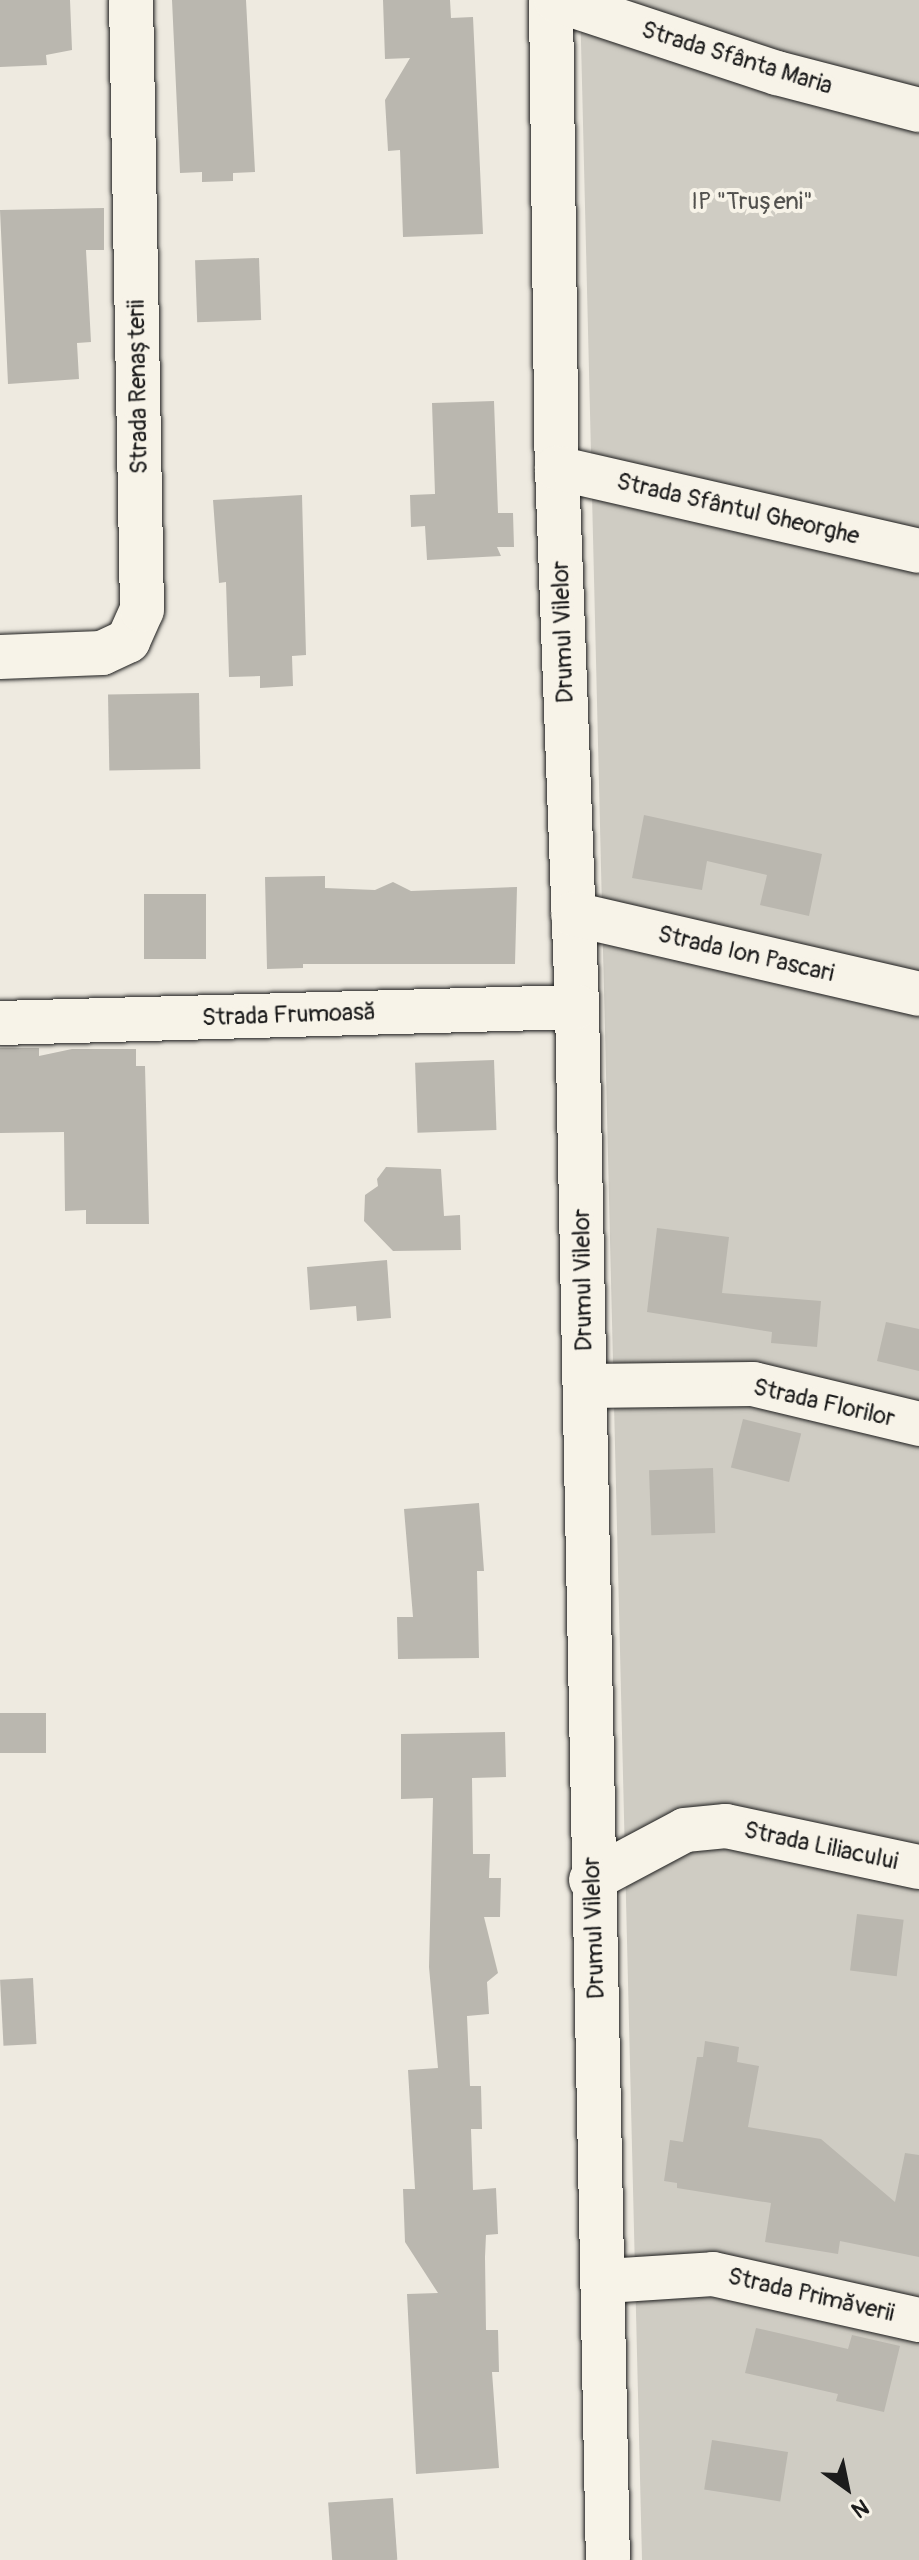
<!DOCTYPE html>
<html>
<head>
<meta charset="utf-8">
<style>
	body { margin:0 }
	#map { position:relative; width:919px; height:2560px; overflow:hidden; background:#eeeae0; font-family:Pangolin,sans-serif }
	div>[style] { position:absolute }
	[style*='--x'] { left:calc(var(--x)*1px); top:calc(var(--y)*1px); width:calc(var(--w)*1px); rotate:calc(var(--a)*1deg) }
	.green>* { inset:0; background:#cfccc3 }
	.building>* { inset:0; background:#bab7af; transform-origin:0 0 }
	.roads { filter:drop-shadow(0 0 2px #1c1c1c) drop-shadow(0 0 2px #1c1c1c) }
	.minor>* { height:44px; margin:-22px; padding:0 22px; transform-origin:22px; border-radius:22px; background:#f7f3e8 }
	span { translate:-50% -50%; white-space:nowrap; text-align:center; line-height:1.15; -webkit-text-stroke:8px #f7f3e8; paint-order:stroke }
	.street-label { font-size:24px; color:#1c1c1c }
	.park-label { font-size:24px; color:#52514e }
	.north { position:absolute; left:807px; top:2448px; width:80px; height:80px; -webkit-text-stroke:6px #f7f3e8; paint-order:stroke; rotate:147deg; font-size:22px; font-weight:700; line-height:32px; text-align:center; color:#1c1c1c }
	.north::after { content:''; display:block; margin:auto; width:28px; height:36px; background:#1c1c1c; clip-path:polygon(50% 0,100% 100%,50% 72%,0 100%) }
</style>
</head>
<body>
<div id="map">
	<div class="green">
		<i style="clip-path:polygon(580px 0,919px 0,919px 2560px,642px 2560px)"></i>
	</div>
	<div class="building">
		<i style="clip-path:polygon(0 0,70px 0,72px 50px,46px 55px,47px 65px,0 67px)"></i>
		<i style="clip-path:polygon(172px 0,246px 0,255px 172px,233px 173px,233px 181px,202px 182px,202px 172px,180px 173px)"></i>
		<i style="clip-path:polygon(383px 0,450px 0,451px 18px,473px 17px,483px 234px,403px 237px,400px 150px,388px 151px,385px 100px,410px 58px,385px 59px)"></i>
		<i style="clip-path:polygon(104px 208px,104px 250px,86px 250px,91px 342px,77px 343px,79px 379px,8px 384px,0 210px)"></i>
		<i style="left:259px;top:258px;width:62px;height:64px;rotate:88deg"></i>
		<i style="clip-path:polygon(494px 401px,498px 513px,513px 513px,514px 547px,497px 547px,501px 556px,427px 560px,425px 526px,411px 527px,410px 495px,435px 494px,432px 403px)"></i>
		<i style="clip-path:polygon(302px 495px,306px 655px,292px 656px,293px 686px,260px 688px,260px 676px,229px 677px,226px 582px,219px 583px,213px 500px)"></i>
		<i style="left:199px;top:693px;width:76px;height:91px;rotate:89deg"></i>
		<i style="clip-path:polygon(644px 815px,822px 854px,809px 916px,760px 905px,767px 875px,707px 861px,702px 890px,632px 878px)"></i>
		<i style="clip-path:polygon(325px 876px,325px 888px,375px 890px,393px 882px,411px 891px,517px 887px,515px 964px,303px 964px,303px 968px,267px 969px,265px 877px)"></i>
		<i style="left:144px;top:894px;width:62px;height:65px"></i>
		<i style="clip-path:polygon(0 1048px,39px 1048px,39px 1056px,72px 1049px,136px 1049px,136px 1066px,145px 1066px,149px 1224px,86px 1224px,86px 1210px,65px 1211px,64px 1132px,0 1133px)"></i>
		<i style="left:494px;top:1060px;width:70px;height:79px;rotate:88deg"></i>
		<i style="clip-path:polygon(386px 1167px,441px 1169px,444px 1216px,460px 1215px,461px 1250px,393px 1251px,364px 1221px,365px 1195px,378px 1186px,377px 1179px)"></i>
		<i style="clip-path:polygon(657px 1228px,729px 1237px,722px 1293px,821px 1301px,817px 1347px,771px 1343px,772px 1332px,647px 1312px)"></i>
		<i style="clip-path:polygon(387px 1260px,391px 1318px,357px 1321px,356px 1306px,310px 1310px,307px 1267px)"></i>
		<i style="clip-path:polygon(886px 1322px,919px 1329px,919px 1371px,877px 1361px)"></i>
		<i style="left:743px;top:1419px;width:60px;height:50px;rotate:14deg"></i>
		<i style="left:713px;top:1468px;width:65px;height:64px;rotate:88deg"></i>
		<i style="clip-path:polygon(479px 1503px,484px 1571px,477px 1571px,479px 1658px,398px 1659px,397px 1617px,413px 1617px,404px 1509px)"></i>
		<i style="left:46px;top:1713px;width:40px;height:46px;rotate:90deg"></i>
		<i style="clip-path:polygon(505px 1732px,506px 1777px,472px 1778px,473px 1854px,490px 1854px,489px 1878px,501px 1878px,500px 1917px,484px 1917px,498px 1973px,487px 1982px,489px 2014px,467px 2016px,470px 2086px,481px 2086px,482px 2129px,471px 2129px,473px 2190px,496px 2188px,498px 2234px,486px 2235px,485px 2257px,486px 2330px,498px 2330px,499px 2372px,492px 2372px,499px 2468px,416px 2474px,407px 2294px,438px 2293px,405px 2242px,403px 2189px,415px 2189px,408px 2070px,438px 2068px,429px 1967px,433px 1798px,401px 1799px,401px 1734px)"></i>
		<i style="left:857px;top:1914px;width:47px;height:57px;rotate:7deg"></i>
		<i style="left:33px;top:1978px;width:66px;height:33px;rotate:87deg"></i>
		<i style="clip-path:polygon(705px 2041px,739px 2047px,737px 2062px,759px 2066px,748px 2127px,821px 2139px,895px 2202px,905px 2153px,919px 2155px,919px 2257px,840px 2241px,838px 2254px,765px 2242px,771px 2203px,677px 2188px,677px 2183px,664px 2181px,670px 2140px,683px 2142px,697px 2057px,703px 2057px)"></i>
		<i style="clip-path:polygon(756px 2328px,848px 2349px,852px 2335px,900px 2346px,884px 2412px,836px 2401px,838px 2394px,745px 2373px)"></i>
		<i style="left:712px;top:2440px;width:77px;height:50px;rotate:9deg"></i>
		<i style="left:393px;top:2498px;width:62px;height:65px;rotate:86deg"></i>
	</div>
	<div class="roads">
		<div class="minor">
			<i style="--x:551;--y:0;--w:468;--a:89.3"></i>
			<i style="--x:557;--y:468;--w:539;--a:87.87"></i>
			<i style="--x:577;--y:1007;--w:1553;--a:88.86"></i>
			<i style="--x:556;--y:0;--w:233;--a:18.3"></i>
			<i style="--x:777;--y:73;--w:147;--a:14.6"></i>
			<i style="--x:557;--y:468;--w:371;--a:12.9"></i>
			<i style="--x:0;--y:657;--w:102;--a:-2.2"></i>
			<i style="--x:102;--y:653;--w:29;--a:-25"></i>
			<i style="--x:128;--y:641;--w:34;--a:-66"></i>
			<i style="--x:142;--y:610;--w:610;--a:-91.03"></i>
			<i style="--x:573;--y:914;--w:355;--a:13"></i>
			<i style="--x:0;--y:1023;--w:577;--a:-1.59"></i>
			<i style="--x:586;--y:1386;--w:167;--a:-0.7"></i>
			<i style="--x:753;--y:1384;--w:171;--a:13.5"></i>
			<i style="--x:591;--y:1880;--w:106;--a:-28"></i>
			<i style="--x:685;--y:1830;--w:41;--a:-5.6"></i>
			<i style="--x:726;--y:1826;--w:197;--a:12"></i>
			<i style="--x:606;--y:2281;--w:107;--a:-3.7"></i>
			<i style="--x:713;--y:2274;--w:211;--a:12.6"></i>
		</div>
	</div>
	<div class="street-label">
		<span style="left:737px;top:58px;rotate:17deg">Strada Sfânta Maria</span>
		<span style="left:138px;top:387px;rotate:-91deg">Strada Renașterii</span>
		<span style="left:738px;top:509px;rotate:13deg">Strada Sfântul Gheorghe</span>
		<span style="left:563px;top:632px;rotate:-92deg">Drumul Vilelor</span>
		<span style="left:746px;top:954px;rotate:13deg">Strada Ion Pascari</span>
		<span style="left:289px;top:1015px;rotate:-2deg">Strada Frumoasă</span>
		<span style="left:583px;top:1280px;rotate:-91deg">Drumul Vilelor</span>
		<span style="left:824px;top:1403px;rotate:13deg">Strada Florilor</span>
		<span style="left:821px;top:1846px;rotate:12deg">Strada Liliacului</span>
		<span style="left:594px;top:1928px;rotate:-92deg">Drumul Vilelor</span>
		<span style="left:811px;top:2295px;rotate:13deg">Strada Primăverii</span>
	</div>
	<div class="park-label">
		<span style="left:752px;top:202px">IP "Trușeni"</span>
	</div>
	<div class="north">N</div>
</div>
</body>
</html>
